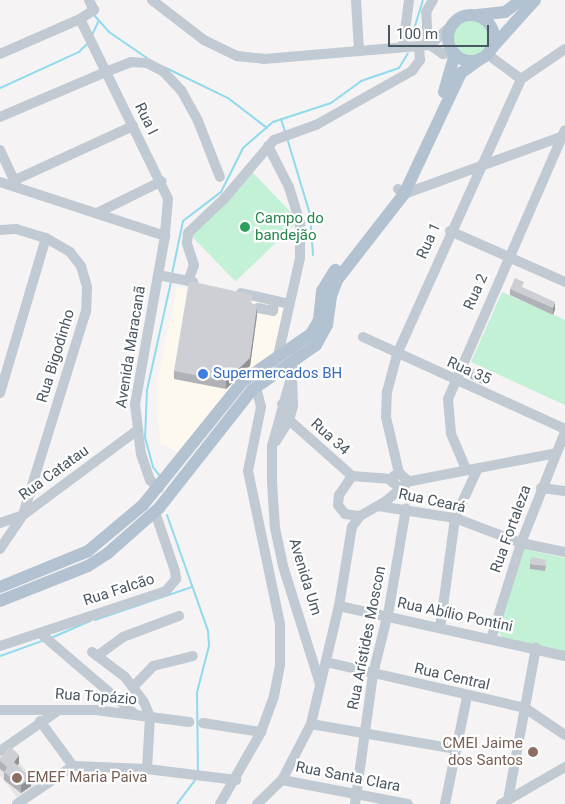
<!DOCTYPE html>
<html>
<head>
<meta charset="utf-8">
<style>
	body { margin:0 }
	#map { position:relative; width:565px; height:804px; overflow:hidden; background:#f5f3f3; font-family:Roboto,sans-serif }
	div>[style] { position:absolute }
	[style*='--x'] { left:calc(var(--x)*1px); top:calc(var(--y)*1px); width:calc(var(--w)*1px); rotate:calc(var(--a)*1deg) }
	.commercial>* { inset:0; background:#fdf9ef }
	.education>* { inset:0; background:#e6e4e5 }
	.green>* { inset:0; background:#c3f1d5; transform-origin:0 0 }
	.round { border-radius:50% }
	.stream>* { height:2px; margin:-1px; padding:0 1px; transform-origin:1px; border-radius:1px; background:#90daee }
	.minor>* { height:10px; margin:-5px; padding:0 5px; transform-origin:5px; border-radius:5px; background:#c1cad2 }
	.major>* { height:12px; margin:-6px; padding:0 6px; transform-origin:6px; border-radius:6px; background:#b3c2d1 }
	.major>.ring { margin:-6px; padding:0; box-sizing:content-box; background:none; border:12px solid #b3c2d1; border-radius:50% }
	.wall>* { inset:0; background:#b0b2b7 }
	.shaded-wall>* { inset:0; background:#909195 }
	.building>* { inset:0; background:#cdcfd5 }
	.dots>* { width:14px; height:14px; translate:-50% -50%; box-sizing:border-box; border:2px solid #fff; border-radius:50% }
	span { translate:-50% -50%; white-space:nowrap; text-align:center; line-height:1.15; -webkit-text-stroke:4.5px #fff; paint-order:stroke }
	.street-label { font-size:15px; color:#4a5661 }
	.leisure-label { font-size:15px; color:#27864d }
	.left { translate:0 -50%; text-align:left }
	.shop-label { font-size:15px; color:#366cbe }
	.education-label { font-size:15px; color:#785e54 }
	.right { translate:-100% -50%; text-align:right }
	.scale { position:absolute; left:388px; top:25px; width:101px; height:22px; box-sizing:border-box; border:2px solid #4a5661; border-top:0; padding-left:6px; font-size:15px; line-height:18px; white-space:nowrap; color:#4a5661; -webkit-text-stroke:4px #fff; paint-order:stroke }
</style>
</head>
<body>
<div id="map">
	<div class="commercial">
		<i style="clip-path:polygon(177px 287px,287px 308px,276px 353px,180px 455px,167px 445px,161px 445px,157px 412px,158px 379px)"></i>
	</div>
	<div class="education">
		<i style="clip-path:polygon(11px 752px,37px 785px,18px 799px,0 775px,0 760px)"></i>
	</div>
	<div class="green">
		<i class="round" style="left:451px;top:17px;width:40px;height:40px"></i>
		<i style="left:253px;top:173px;width:66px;height:88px;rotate:46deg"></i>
		<i style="clip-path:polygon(502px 292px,565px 320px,565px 405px,471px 362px)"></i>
		<i style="clip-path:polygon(524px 549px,565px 558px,565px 652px,503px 638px,497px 631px)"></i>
	</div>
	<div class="stream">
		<i style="--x:93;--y:14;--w:24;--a:48"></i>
		<i style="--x:109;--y:32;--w:46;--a:34.4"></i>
		<i style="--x:92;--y:35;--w:14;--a:-65"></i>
		<i style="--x:411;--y:39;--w:41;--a:-72.9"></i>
		<i style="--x:166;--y:68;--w:69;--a:25.8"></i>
		<i style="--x:228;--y:98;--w:49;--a:37.6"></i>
		<i style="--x:0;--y:88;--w:87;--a:-24.5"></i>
		<i style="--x:79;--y:52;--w:11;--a:-45"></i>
		<i style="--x:281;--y:119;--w:13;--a:72"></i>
		<i style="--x:287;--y:138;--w:79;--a:73.2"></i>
		<i style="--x:310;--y:214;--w:41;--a:85.8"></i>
		<i style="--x:172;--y:274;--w:54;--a:-78.3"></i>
		<i style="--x:183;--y:221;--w:48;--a:-37.3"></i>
		<i style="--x:221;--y:192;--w:49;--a:-63.4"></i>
		<i style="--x:243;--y:148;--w:40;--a:-41"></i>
		<i style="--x:273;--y:122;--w:61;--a:-18.1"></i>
		<i style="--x:331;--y:103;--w:37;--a:-36"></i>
		<i style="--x:361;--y:81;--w:40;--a:-18.9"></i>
		<i style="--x:399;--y:68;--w:17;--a:-59"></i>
		<i style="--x:160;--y:476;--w:11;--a:-128"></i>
		<i style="--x:153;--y:467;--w:30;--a:-105"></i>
		<i style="--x:145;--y:438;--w:48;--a:-87.6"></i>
		<i style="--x:147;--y:390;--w:111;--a:-77.5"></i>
		<i style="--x:167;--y:515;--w:123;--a:70.5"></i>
		<i style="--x:208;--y:631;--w:15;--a:86"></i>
		<i style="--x:209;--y:646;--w:48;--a:104.6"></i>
		<i style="--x:197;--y:692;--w:78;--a:89.3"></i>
		<i style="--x:95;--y:620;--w:102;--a:-18.8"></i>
		<i style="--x:51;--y:638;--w:43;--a:-23.6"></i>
		<i style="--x:0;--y:656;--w:45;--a:-19.7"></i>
		<i style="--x:177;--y:804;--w:30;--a:-53"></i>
	</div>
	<div class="minor">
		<i style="--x:152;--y:0;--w:66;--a:37.6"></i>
		<i style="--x:204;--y:40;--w:37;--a:26"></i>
		<i style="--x:237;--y:56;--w:27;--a:6"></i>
		<i style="--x:264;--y:59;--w:167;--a:-4.8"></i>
		<i style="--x:430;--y:45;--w:28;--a:-42"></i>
		<i style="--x:356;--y:0;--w:51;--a:86.6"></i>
		<i style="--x:80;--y:19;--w:200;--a:63.9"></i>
		<i style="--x:168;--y:199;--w:37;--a:95"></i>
		<i style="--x:165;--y:236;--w:171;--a:100.1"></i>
		<i style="--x:135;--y:404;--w:50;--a:83.2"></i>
		<i style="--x:141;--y:454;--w:28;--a:71"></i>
		<i style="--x:150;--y:480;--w:12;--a:42"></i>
		<i style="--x:428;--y:45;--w:33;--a:-93"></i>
		<i style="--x:426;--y:12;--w:14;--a:-60"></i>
		<i style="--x:430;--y:45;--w:16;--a:35"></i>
		<i style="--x:443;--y:54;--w:9;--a:-13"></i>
		<i style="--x:403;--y:47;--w:47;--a:-82.7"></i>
		<i style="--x:0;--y:54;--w:87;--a:-23.6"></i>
		<i style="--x:80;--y:19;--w:17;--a:-33"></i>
		<i style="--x:94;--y:10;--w:11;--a:-117"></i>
		<i style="--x:487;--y:54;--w:42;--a:36.3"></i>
		<i style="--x:0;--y:117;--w:117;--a:-23.1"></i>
		<i style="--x:108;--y:71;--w:25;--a:-21"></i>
		<i style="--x:131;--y:62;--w:16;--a:4"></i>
		<i style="--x:147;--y:63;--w:18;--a:27"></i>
		<i style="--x:163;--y:71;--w:26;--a:47"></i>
		<i style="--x:181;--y:90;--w:35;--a:61"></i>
		<i style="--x:198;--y:121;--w:60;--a:68.6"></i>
		<i style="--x:268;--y:146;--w:46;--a:62.9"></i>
		<i style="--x:289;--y:187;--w:39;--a:73"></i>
		<i style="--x:300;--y:224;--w:34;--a:90"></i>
		<i style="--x:300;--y:258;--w:100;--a:102.7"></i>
		<i style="--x:0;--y:150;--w:38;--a:65"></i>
		<i style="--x:15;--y:180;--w:130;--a:-24.6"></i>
		<i style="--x:0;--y:182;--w:174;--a:18.1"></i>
		<i style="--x:398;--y:189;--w:8;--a:40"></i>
		<i style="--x:404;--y:194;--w:167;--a:-20"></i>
		<i style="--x:97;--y:213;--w:72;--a:-26.2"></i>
		<i style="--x:0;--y:230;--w:16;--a:-4"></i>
		<i style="--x:16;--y:229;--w:31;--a:17"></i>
		<i style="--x:46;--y:238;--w:28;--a:30"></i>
		<i style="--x:70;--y:252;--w:18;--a:52"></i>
		<i style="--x:81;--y:266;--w:22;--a:74"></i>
		<i style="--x:87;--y:287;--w:24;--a:92"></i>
		<i style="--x:86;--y:311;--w:214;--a:107.2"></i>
		<i style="--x:450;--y:231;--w:126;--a:23.9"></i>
		<i style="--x:158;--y:275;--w:36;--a:11"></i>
		<i style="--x:188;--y:281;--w:17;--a:-69"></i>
		<i style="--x:194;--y:265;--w:23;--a:-108"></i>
		<i style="--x:187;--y:243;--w:10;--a:-84"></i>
		<i style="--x:188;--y:233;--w:50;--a:-43.4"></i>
		<i style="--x:224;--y:199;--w:77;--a:-49.7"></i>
		<i style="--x:274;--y:140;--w:45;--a:-19.7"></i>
		<i style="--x:316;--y:125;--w:110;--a:-29.4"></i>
		<i style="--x:412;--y:71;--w:14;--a:-54"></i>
		<i style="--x:420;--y:60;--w:14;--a:-94"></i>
		<i style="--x:241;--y:293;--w:49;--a:12.9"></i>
		<i style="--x:258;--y:308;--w:15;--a:11"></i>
		<i style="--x:273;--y:311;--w:10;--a:-84"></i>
		<i style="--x:363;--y:337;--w:222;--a:24.5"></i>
		<i style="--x:297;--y:356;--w:93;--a:105.5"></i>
		<i style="--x:272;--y:446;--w:36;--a:90"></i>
		<i style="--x:272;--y:482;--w:46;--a:86.3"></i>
		<i style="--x:275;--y:528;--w:39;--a:78"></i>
		<i style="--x:283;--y:566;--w:124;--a:72.6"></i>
		<i style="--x:0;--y:393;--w:162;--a:-73.5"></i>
		<i style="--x:282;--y:404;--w:17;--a:66"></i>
		<i style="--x:289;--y:420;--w:84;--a:41.6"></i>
		<i style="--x:276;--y:441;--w:25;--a:-58"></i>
		<i style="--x:289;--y:420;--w:15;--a:-74"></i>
		<i style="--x:293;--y:406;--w:24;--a:-92"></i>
		<i style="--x:466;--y:469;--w:39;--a:-113"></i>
		<i style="--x:451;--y:433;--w:34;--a:-95"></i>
		<i style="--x:448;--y:399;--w:293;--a:-66.5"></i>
		<i style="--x:399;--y:473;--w:57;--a:-103.1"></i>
		<i style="--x:386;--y:417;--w:25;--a:-88"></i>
		<i style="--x:387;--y:392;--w:39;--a:-75"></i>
		<i style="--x:397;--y:354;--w:302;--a:-65.7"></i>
		<i style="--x:521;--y:79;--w:53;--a:-34.3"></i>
		<i style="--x:352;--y:476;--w:23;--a:124"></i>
		<i style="--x:339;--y:495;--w:10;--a:96"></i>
		<i style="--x:338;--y:505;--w:11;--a:52"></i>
		<i style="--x:345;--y:514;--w:15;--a:8"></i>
		<i style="--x:352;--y:476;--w:40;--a:4.3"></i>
		<i style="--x:406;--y:482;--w:153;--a:-10.9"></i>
		<i style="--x:541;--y:488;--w:24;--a:7"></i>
		<i style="--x:378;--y:506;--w:78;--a:8.9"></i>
		<i style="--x:455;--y:518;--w:71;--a:20.7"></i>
		<i style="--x:521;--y:543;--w:45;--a:11.6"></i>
		<i style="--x:0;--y:523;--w:24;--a:-19"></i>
		<i style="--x:0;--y:549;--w:41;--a:-55.9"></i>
		<i style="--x:23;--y:515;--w:141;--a:-36.6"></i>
		<i style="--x:339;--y:606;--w:231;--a:12.5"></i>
		<i style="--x:440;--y:628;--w:111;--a:-82.2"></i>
		<i style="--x:455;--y:518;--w:55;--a:-65.3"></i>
		<i style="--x:40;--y:633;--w:125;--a:40.5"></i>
		<i style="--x:491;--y:639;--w:101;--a:-72.6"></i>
		<i style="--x:521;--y:543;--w:119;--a:-68.4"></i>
		<i style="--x:0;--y:646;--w:175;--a:-18.3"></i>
		<i style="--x:166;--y:591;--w:16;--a:-50"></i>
		<i style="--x:176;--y:579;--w:8;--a:-97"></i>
		<i style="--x:175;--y:571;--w:62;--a:-108.7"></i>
		<i style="--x:92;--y:652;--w:41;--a:37.1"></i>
		<i style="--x:125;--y:677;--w:31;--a:53"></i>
		<i style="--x:144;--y:702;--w:16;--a:68"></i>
		<i style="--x:150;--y:717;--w:52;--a:93.3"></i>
		<i style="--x:97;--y:656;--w:32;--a:-36"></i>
		<i style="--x:123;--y:637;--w:60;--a:-20.6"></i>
		<i style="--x:326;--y:662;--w:204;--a:13"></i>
		<i style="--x:525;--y:708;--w:48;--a:34"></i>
		<i style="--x:134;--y:686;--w:28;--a:-46"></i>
		<i style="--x:153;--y:666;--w:41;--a:-14"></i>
		<i style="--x:0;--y:710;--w:95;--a:0"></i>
		<i style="--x:95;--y:710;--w:95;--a:7.3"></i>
		<i style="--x:40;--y:721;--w:56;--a:53.7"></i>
		<i style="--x:73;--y:766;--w:74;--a:2.3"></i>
		<i style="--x:147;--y:769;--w:90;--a:7"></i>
		<i style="--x:203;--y:723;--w:59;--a:8.8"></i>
		<i style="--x:311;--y:724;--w:146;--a:9.8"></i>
		<i style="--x:0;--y:751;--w:72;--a:-34.8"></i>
		<i style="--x:282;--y:780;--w:128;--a:10.8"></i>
		<i style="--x:508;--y:800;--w:155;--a:-79.6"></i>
		<i style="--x:17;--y:804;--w:68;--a:-34.2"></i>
		<i style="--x:220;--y:804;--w:83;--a:-60.3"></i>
		<i style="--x:261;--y:732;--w:38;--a:-70"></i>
		<i style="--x:274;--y:696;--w:33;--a:-79"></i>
		<i style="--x:280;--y:664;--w:40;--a:-90"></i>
		<i style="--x:280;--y:624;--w:156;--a:-101.8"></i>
		<i style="--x:248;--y:471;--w:65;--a:-78.5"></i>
		<i style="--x:261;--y:407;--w:21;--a:-104"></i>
		<i style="--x:257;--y:804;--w:35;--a:-44"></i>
		<i style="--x:282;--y:780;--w:63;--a:-62.6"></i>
		<i style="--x:311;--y:724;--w:121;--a:-76.7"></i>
		<i style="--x:339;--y:606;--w:80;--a:-80.7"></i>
		<i style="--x:352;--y:527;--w:14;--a:-54"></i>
		<i style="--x:360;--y:516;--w:30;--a:-30"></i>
		<i style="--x:386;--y:501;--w:25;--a:-40"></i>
		<i style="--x:405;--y:485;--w:6;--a:-81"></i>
		<i style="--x:406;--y:479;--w:9;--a:-139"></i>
		<i style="--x:399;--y:473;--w:6;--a:149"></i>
		<i style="--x:394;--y:476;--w:6;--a:108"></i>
		<i style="--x:392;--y:482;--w:9;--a:36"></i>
		<i style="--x:355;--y:804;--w:131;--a:-82.1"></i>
		<i style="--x:373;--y:674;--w:67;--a:-76.2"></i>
		<i style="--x:389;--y:609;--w:102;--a:-80.4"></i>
		<i style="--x:445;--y:804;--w:109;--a:-78.4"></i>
		<i style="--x:501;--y:804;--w:74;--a:-30"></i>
	</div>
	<div class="major">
		<i style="--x:477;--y:15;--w:28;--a:-6"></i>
		<i style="--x:505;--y:12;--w:20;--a:-37"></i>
		<i class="ring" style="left:448px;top:15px;width:34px;height:34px"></i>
		<i style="--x:491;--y:49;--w:66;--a:-48.1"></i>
		<i style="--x:444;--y:92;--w:40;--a:-74"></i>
		<i style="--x:0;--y:587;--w:95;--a:-22.2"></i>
		<i style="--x:88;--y:551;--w:72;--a:-39.9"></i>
		<i style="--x:143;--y:505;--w:159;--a:-51.1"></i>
		<i style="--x:243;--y:381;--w:83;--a:-34.7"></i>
		<i style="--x:311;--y:334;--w:16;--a:-60"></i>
		<i style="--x:319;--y:320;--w:29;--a:-84"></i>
		<i style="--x:322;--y:291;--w:25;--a:-58"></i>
		<i style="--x:0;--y:601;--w:95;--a:-21.7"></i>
		<i style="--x:88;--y:566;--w:24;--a:-33"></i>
		<i style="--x:108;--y:553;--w:68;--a:-41.4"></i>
		<i style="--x:159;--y:508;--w:150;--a:-51.8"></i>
		<i style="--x:252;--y:390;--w:78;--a:-35.1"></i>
		<i style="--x:316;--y:345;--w:23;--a:-61"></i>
		<i style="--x:327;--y:325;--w:29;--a:-82"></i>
		<i style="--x:331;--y:296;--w:17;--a:-69"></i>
		<i style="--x:337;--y:280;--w:109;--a:-52.1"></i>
		<i style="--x:404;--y:194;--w:134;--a:-64.8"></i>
		<i style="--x:461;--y:73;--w:24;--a:-36"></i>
	</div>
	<div class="wall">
		<i style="clip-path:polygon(524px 288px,555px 309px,553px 315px,510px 295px,510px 289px)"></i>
		<i style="clip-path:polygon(253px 304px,257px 315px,250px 366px,226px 389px,174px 379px,174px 371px)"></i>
		<i style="clip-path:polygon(465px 368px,483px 373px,483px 381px,482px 384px,465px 376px)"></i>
		<i style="clip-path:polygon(530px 564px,546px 565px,545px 571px,530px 569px)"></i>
		<i style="clip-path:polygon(0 758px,19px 763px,17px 765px,31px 786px,21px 793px,4px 780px,4px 772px,0 769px)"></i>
	</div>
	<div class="shaded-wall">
		<i style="clip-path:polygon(555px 302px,555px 309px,553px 315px,553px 308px)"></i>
		<i style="clip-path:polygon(257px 307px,257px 315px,250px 366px,226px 389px,226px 381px)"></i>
		<i style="clip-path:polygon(483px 373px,483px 381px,482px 384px,482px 376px)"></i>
		<i style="clip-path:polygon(19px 755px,19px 763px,14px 770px,14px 762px)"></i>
		<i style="clip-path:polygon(31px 778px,31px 786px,21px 793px,21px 785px)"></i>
	</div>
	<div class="building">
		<i style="clip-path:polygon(515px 278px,524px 282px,522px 287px,555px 302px,553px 308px,510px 289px)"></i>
		<i style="clip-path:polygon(189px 281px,253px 295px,251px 302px,257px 307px,250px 358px,226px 381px,174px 371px)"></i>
		<i style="clip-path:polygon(467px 366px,483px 373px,482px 376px,465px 368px)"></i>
		<i style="clip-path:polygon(531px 557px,546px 560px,545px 566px,530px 564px)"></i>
		<i style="clip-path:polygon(10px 746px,19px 755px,14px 762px,31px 778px,21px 785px,4px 772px,7px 767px,0 761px,0 758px)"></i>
	</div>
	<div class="dots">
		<i style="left:245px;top:227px;background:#2e9e5b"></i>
		<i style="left:203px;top:374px;background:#3f7fe0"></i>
		<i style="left:533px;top:752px;background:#8d6e63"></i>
		<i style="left:17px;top:778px;background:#8d6e63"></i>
	</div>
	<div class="street-label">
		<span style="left:146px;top:119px;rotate:64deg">Rua I</span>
		<span style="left:429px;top:241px;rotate:-66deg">Rua 1</span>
		<span style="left:476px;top:292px;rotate:-66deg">Rua 2</span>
		<span style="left:131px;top:347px;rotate:-81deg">Avenida Maracanã</span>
		<span style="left:56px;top:356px;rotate:-73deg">Rua Bigodinho</span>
		<span style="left:469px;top:371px;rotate:24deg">Rua 35</span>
		<span style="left:330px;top:437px;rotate:42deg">Rua 34</span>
		<span style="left:54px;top:473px;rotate:-36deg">Rua Catatau</span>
		<span style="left:432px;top:501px;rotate:12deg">Rua Ceará</span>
		<span style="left:511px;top:529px;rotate:-70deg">Rua Fortaleza</span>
		<span style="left:305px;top:577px;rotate:73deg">Avenida Um</span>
		<span style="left:119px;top:590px;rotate:-18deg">Rua Falcão</span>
		<span style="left:455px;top:615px;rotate:12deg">Rua Abílio Pontini</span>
		<span style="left:367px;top:638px;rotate:-79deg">Rua Arístides Moscon</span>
		<span style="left:452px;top:677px;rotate:13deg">Rua Central</span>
		<span style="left:96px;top:697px;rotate:4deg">Rua Topázio</span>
		<span style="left:348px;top:777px;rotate:11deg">Rua Santa Clara</span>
	</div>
	<div class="leisure-label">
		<span class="left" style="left:255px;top:227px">Campo do<br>bandejão</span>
	</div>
	<div class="shop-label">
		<span class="left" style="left:213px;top:374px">Supermercados BH</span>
	</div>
	<div class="education-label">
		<span class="right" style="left:523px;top:752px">CMEI Jaime<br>dos Santos</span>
		<span class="left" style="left:27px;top:778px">EMEF Maria Paiva</span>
	</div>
	<div class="scale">100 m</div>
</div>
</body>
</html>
